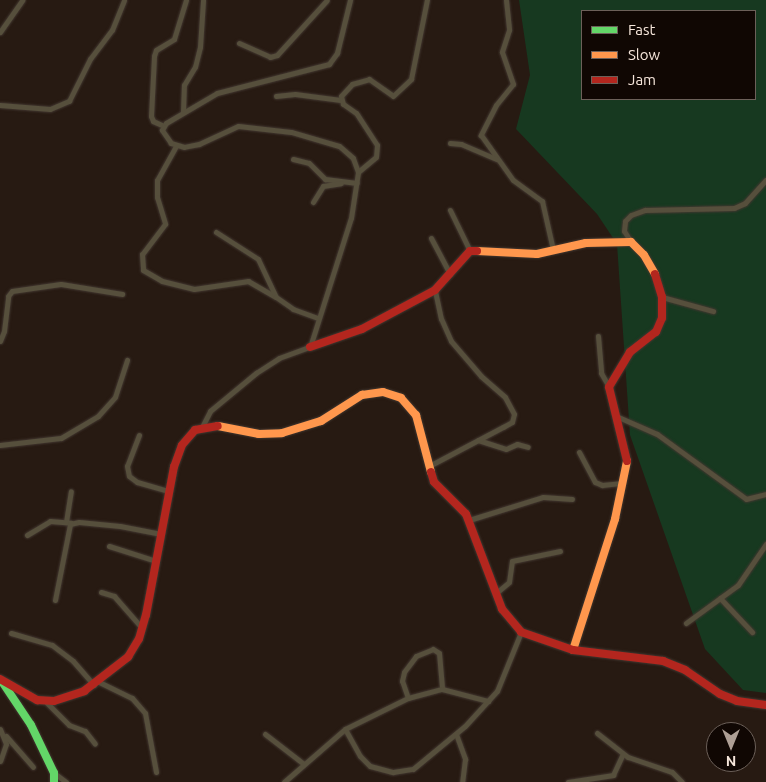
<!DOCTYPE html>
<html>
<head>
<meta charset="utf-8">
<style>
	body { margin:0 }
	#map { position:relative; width:766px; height:782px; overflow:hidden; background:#271a12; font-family:Ubuntu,sans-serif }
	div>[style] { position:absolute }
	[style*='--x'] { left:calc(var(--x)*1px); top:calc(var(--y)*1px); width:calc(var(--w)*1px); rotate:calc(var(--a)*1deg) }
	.green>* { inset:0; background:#173920 }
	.roads { filter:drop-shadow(0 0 1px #423730) drop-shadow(0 0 1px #423730) }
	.street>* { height:5px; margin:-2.5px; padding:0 2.5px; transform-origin:2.5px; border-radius:2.5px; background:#564f3c }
	.fast>* { height:8px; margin:-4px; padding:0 4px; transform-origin:4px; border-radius:4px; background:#63d668 }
	.slow>* { height:8px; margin:-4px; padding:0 4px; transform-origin:4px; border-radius:4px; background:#ff974d }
	.jam>* { height:8px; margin:-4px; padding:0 4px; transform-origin:4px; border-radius:4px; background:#b3261e }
	span { translate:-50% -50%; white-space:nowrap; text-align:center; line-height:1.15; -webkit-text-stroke:4.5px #100703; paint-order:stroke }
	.legend { position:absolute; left:581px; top:10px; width:175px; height:90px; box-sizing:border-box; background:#100703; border:1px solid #6c6059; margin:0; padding:6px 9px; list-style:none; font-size:15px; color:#f6e6db }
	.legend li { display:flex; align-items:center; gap:10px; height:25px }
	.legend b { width:25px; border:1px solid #6c6059 }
	.north { position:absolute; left:706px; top:722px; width:50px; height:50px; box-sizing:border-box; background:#100703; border:1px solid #6c6059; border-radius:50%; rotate:180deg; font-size:14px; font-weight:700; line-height:20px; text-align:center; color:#f6e6db }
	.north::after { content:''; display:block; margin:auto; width:18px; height:22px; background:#ae9f95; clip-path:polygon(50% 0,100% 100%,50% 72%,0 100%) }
</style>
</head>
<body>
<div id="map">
	<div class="green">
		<i style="clip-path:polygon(evenodd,519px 0,766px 0,766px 693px,743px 690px,705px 649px,630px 435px,617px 244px,597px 214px,516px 129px,530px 75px,519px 0,582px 11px,755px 11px,755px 99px,582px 99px,582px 11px)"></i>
	</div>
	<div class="roads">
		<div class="street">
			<i style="--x:506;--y:0;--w:30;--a:84"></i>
			<i style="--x:509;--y:30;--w:23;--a:108"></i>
			<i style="--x:502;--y:52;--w:34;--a:71"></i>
			<i style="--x:513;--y:84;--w:27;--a:129"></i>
			<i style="--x:496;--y:105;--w:34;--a:117"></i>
			<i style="--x:481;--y:135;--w:55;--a:54.6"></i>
			<i style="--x:513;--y:180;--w:36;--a:36"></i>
			<i style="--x:542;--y:201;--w:50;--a:77.3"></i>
			<i style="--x:0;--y:32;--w:39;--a:-55"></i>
			<i style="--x:239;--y:43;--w:34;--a:24"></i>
			<i style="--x:270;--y:57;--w:7;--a:-16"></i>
			<i style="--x:277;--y:55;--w:74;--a:-47.7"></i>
			<i style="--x:276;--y:96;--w:19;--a:-6"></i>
			<i style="--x:295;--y:94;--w:46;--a:7.4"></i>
			<i style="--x:0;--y:105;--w:50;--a:4.6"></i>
			<i style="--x:50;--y:109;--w:21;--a:-23"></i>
			<i style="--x:69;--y:101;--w:47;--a:-63.4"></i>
			<i style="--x:90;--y:59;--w:36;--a:-53"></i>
			<i style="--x:112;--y:30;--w:32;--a:-68"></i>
			<i style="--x:183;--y:112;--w:27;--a:-88"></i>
			<i style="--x:184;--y:85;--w:21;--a:-59"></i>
			<i style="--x:195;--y:67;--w:21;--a:-76"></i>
			<i style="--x:200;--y:47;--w:47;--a:-86.3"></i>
			<i style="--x:164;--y:126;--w:12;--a:-156"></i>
			<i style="--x:153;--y:121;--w:5;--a:-112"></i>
			<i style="--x:151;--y:116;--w:60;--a:-87.1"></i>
			<i style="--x:154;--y:56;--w:6;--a:-72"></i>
			<i style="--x:156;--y:50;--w:21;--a:-31"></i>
			<i style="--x:174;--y:39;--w:41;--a:-72.9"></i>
			<i style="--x:450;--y:143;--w:11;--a:5"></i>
			<i style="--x:461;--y:144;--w:39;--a:23"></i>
			<i style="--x:176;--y:146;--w:39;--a:119"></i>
			<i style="--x:157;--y:180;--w:17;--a:90"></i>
			<i style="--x:157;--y:197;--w:28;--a:73"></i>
			<i style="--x:165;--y:224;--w:38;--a:127"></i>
			<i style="--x:142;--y:254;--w:16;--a:86"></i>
			<i style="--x:143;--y:270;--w:22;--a:30"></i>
			<i style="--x:162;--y:281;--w:33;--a:14"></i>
			<i style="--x:194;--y:289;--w:55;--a:-8.4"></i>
			<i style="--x:248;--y:281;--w:32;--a:30"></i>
			<i style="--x:293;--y:159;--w:16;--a:14"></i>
			<i style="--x:309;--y:163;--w:23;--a:45"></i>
			<i style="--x:325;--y:179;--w:32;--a:7"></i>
			<i style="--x:358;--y:172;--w:23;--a:-40"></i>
			<i style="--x:376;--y:157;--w:12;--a:-85"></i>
			<i style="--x:377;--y:145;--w:38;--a:-123"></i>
			<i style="--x:356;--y:113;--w:16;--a:-145"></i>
			<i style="--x:343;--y:104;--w:8;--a:-104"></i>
			<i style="--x:341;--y:96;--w:16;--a:-47"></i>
			<i style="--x:352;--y:84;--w:18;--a:-16"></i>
			<i style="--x:369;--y:79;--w:29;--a:35"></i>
			<i style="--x:393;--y:96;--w:25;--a:-43"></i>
			<i style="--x:411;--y:79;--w:81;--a:-78.6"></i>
			<i style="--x:313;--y:202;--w:19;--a:-58"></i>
			<i style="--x:323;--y:186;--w:18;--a:-9"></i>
			<i style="--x:450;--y:210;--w:46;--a:64"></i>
			<i style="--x:216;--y:232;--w:50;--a:32.7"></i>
			<i style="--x:258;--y:259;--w:42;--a:64.7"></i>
			<i style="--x:276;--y:297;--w:21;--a:35"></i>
			<i style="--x:293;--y:309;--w:27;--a:20"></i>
			<i style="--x:431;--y:238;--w:41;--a:62.2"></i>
			<i style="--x:631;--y:242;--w:13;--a:-122"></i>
			<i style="--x:624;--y:231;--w:10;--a:-84"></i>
			<i style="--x:625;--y:221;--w:8;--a:-45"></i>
			<i style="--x:631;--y:215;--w:15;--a:-20"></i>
			<i style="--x:645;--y:210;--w:89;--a:-1.3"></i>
			<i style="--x:734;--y:208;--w:12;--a:-24"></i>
			<i style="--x:745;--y:203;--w:31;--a:-48"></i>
			<i style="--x:662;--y:297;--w:53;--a:15.4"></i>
			<i style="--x:598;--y:336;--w:37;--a:85"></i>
			<i style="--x:601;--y:373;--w:16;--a:60"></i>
			<i style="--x:0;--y:341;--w:11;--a:-68"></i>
			<i style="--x:4;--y:331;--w:35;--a:-83"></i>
			<i style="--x:8;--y:296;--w:6;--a:-51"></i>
			<i style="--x:12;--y:291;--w:49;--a:-8.1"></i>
			<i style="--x:61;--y:284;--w:62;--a:9.3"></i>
			<i style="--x:616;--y:416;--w:45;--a:23.7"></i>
			<i style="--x:657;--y:434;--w:110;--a:36.1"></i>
			<i style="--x:746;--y:499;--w:21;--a:-14"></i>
			<i style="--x:202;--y:427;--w:18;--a:-63"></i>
			<i style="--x:210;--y:411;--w:60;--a:-39.6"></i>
			<i style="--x:256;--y:373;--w:27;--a:-33"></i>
			<i style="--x:279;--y:358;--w:33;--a:-20"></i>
			<i style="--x:310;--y:347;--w:135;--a:-72.4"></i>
			<i style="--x:351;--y:218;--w:47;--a:-81.3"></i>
			<i style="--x:358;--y:172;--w:15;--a:-110"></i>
			<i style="--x:353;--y:158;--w:18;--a:-139"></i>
			<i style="--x:339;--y:146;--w:50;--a:-163.7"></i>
			<i style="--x:291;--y:132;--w:53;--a:-173.5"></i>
			<i style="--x:238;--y:126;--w:43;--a:155.2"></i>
			<i style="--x:199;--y:144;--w:15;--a:169"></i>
			<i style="--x:184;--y:147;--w:14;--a:-163"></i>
			<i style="--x:171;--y:143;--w:16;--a:-125"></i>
			<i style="--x:162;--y:130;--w:8;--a:-60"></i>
			<i style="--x:166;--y:123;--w:59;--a:-30.5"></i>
			<i style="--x:217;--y:93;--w:116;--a:-14.5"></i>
			<i style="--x:329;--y:64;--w:14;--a:-54"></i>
			<i style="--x:337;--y:53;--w:55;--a:-76.2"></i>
			<i style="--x:139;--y:435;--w:33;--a:111"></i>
			<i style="--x:127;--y:466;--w:10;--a:79"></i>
			<i style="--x:129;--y:476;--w:10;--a:37"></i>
			<i style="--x:137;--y:482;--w:32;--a:16"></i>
			<i style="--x:478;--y:440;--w:29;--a:18"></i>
			<i style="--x:506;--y:449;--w:12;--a:-24"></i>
			<i style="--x:517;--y:444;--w:11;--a:15"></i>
			<i style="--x:0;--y:445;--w:61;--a:-6.5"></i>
			<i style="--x:61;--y:438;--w:43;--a:-30.7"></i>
			<i style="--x:98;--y:416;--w:25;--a:-48"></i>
			<i style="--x:115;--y:397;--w:39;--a:-72"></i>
			<i style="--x:579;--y:452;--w:34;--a:62"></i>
			<i style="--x:595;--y:482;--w:8;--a:23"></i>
			<i style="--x:602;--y:485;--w:18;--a:-6"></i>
			<i style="--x:429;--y:466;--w:84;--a:-27.8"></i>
			<i style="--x:503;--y:427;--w:10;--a:-29"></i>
			<i style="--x:512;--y:422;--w:8;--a:-76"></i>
			<i style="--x:514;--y:414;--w:19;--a:-118"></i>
			<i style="--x:505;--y:397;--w:32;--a:-139"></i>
			<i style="--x:481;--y:376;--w:46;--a:-130.6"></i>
			<i style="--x:451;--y:341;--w:24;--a:-114"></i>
			<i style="--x:441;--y:319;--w:30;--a:-102"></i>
			<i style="--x:469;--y:520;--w:77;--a:-17.3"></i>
			<i style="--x:543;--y:497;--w:29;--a:4"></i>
			<i style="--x:66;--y:522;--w:31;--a:-81"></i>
			<i style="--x:27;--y:535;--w:27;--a:-31"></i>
			<i style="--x:50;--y:521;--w:21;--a:5"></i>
			<i style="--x:109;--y:546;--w:49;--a:17.7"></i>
			<i style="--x:101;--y:592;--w:14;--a:17"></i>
			<i style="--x:114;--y:596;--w:43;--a:48.8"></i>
			<i style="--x:496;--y:593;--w:17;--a:-40"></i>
			<i style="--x:509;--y:582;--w:21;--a:-82"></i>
			<i style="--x:512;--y:561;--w:49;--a:-11.8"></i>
			<i style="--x:720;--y:598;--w:47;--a:46.7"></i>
			<i style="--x:55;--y:600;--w:77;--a:-78.8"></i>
			<i style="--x:70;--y:524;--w:9;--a:-13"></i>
			<i style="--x:79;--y:522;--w:41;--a:5.6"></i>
			<i style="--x:120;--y:526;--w:42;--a:11"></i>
			<i style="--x:686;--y:623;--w:64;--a:-36.2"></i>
			<i style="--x:738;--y:585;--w:50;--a:-55.7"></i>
			<i style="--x:11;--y:633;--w:43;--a:16.3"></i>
			<i style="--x:52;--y:645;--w:26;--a:37"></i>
			<i style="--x:73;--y:661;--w:32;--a:49"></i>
			<i style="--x:99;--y:682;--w:37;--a:26"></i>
			<i style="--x:132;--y:698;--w:20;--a:49"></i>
			<i style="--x:145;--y:713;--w:60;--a:79.4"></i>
			<i style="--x:408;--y:698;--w:18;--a:-109"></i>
			<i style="--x:402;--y:681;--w:9;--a:-77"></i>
			<i style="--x:404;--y:672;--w:20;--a:-53"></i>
			<i style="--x:416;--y:656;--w:18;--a:-22"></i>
			<i style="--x:433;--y:649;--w:7;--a:34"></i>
			<i style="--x:439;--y:653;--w:36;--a:85"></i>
			<i style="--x:45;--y:701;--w:34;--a:45"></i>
			<i style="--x:69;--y:725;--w:17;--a:21"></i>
			<i style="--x:85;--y:731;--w:16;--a:52"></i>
			<i style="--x:0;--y:729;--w:16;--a:68"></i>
			<i style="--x:6;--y:744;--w:18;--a:109"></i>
			<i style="--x:345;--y:729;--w:31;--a:61"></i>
			<i style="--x:360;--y:756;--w:14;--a:45"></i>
			<i style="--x:370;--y:766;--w:24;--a:15"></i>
			<i style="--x:393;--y:772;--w:20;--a:-9"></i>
			<i style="--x:413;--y:769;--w:67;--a:-39.6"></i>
			<i style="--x:465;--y:726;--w:47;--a:-47.6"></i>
			<i style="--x:497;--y:691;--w:64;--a:-67.9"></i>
			<i style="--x:597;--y:733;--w:39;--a:38"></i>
			<i style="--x:628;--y:757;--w:46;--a:18.8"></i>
			<i style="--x:672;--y:772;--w:14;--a:45"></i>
			<i style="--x:265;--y:734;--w:49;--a:37.6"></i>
			<i style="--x:456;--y:734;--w:27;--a:70"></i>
			<i style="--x:465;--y:759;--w:23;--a:97"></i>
			<i style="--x:6;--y:736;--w:41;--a:48.9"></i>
			<i style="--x:54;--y:773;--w:15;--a:37"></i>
			<i style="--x:284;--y:782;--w:81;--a:-41"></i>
			<i style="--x:345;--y:729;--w:70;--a:-26.2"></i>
			<i style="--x:408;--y:698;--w:35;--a:-15"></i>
			<i style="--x:442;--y:689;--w:48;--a:14.6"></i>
			<i style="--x:568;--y:782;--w:46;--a:-8.8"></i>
			<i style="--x:613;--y:775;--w:23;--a:-65"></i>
		</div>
		<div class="fast">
			<i style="--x:3;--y:683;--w:50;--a:56.3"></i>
			<i style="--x:31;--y:725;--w:53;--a:64.4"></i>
			<i style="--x:54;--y:773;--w:9;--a:90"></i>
		</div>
		<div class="slow">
			<i style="--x:477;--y:251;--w:60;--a:2.9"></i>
			<i style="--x:537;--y:254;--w:50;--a:-12.7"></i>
			<i style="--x:586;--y:243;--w:45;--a:-1.3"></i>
			<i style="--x:631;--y:242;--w:18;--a:45"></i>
			<i style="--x:644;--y:255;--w:22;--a:60"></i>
			<i style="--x:218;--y:426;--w:42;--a:11"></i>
			<i style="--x:259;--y:434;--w:23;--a:-2"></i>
			<i style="--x:282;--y:433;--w:41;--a:-17.1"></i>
			<i style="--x:321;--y:421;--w:49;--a:-32.4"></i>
			<i style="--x:362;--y:395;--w:21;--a:-8"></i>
			<i style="--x:383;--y:392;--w:19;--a:18"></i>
			<i style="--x:401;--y:398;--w:23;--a:49"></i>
			<i style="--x:416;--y:415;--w:59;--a:75.3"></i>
			<i style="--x:573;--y:650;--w:138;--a:-72.2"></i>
			<i style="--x:615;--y:519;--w:59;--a:-78.3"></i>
		</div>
		<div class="jam">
			<i style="--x:310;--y:347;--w:55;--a:-19.1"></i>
			<i style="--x:362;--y:329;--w:83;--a:-28.1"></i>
			<i style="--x:435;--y:290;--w:52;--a:-48.1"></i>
			<i style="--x:470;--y:251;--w:7;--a:0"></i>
			<i style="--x:627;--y:461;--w:76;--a:-103.7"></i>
			<i style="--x:609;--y:387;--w:41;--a:-59"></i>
			<i style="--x:630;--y:352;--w:33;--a:-38"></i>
			<i style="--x:656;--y:332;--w:15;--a:-67"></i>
			<i style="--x:662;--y:318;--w:21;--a:-90"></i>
			<i style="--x:662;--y:297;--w:24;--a:-107"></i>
			<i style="--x:431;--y:472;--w:10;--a:73"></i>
			<i style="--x:434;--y:482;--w:45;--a:45"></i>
			<i style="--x:466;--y:514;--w:102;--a:69.2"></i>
			<i style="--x:502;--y:609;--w:30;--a:50"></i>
			<i style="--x:521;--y:632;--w:55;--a:19.1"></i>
			<i style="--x:573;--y:650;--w:91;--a:7"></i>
			<i style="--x:663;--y:661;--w:24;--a:22"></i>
			<i style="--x:685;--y:670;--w:42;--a:34.4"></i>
			<i style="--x:720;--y:694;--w:18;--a:22"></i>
			<i style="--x:737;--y:701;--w:29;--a:8"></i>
			<i style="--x:0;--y:679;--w:43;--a:29.6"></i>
			<i style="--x:37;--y:700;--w:17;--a:3"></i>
			<i style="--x:54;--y:701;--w:32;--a:-18"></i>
			<i style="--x:84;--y:691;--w:56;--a:-37.7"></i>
			<i style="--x:128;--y:657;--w:21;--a:-59"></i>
			<i style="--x:139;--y:639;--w:25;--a:-74"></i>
			<i style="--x:146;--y:615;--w:151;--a:-79.3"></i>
			<i style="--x:174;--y:467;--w:23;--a:-70"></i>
			<i style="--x:182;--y:445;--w:20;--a:-49"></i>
			<i style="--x:195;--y:430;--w:23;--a:-10"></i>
		</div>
	</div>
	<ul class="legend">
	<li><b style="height:6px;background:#63d668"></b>Fast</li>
	<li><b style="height:6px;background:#ff974d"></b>Slow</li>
	<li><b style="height:6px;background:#b3261e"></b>Jam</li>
	</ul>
	<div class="north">N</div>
</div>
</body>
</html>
